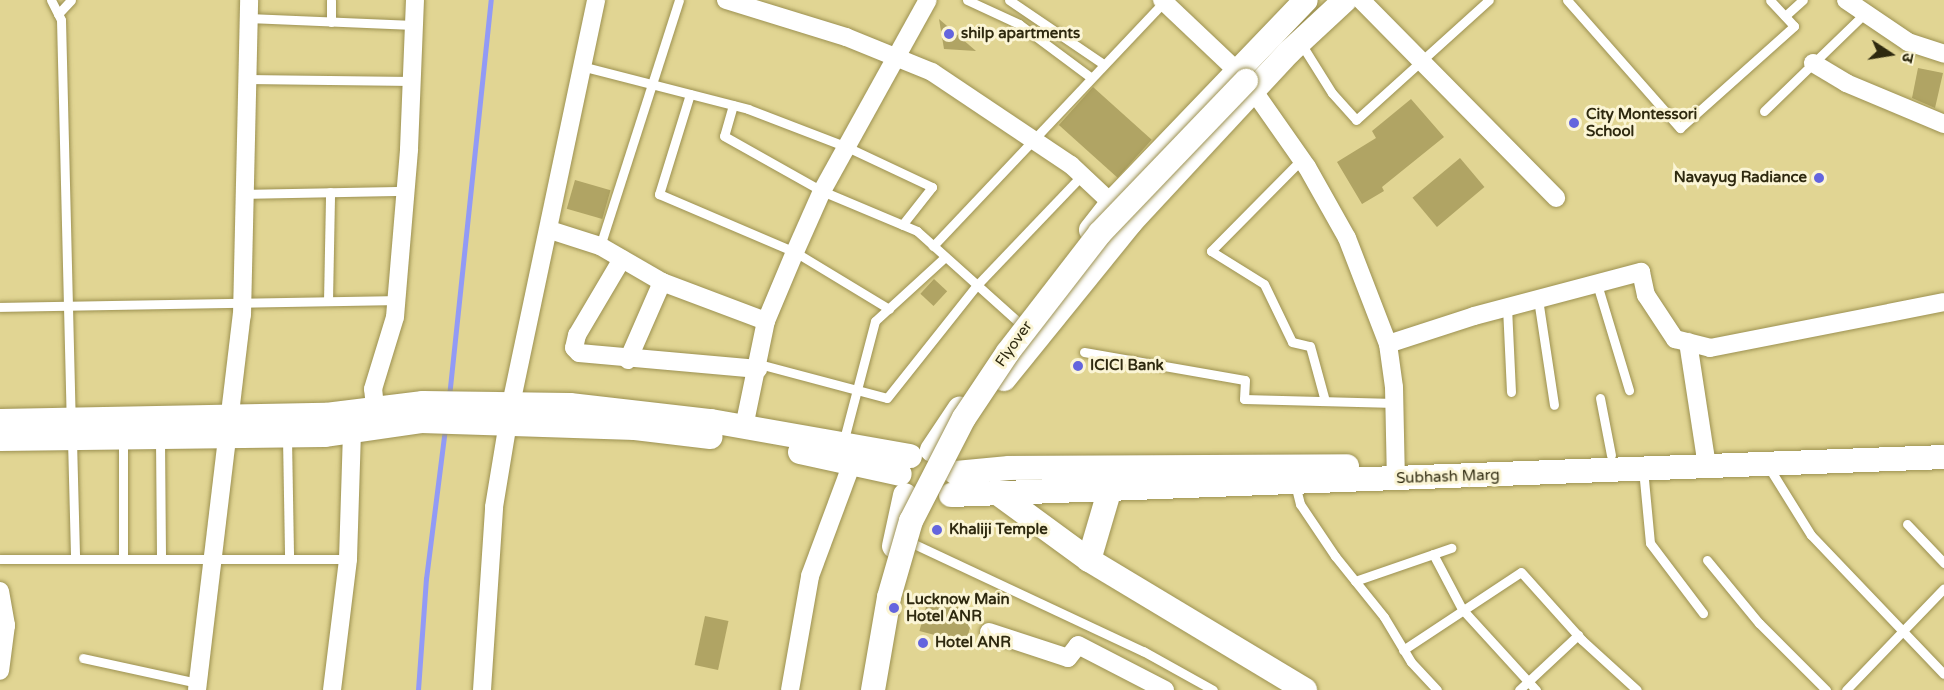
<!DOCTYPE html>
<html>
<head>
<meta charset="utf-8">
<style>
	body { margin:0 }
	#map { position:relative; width:1944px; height:690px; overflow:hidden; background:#e1d593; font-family:"Varela Round","Noto Sans Devanagari",sans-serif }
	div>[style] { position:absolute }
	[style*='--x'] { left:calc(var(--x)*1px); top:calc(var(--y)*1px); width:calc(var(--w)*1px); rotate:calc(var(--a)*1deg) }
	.stream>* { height:4.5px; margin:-2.25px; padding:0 2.25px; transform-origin:2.25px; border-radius:2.25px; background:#929af6 }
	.building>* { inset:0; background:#b0a464; transform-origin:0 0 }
	.roads { filter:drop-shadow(0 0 2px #9c9151) drop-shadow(0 0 2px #9c9151) }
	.lane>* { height:9px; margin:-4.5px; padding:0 4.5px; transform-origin:4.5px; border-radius:4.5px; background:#fff }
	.street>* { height:18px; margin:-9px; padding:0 9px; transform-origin:9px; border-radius:9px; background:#fff }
	.secondary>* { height:24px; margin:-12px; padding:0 12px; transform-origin:12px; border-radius:12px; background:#fff }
	.bridges { filter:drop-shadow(0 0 2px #9c9151) drop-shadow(0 0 2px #9c9151) }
	.secondary-bridge>* { height:24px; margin:-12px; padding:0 12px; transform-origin:12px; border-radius:12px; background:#fff }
	.dots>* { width:16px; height:16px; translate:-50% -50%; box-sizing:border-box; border:3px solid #fbf5d5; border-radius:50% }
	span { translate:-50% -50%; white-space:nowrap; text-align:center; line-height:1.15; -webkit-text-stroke:6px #fbf5d5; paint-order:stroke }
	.poi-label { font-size:15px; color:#2e290f; font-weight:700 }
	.left { translate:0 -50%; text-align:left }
	.right { translate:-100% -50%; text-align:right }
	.street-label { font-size:15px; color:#2e290f }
	.north { position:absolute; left:1860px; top:24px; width:60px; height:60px; -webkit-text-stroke:4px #fbf5d5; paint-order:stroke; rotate:102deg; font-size:16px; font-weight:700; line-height:24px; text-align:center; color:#2e290f }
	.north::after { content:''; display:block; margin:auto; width:21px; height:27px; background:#2e290f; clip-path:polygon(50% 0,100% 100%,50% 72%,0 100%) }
</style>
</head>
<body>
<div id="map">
	<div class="stream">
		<i style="--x:449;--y:397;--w:399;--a:-84"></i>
		<i style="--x:418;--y:690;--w:111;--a:-85.9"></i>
		<i style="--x:426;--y:579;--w:151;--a:-82.8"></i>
	</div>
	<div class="building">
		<i style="clip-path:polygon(939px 19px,976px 51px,944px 49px)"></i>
		<i style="clip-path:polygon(1918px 68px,1943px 73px,1935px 108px,1912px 98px)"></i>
		<i style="left:1093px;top:87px;width:79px;height:51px;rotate:42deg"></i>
		<i style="clip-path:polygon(1411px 99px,1444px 137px,1382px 187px,1384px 191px,1362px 204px,1337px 162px,1376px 138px,1372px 131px)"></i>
		<i style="left:1460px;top:158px;width:38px;height:62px;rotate:50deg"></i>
		<i style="left:575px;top:180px;width:37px;height:30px;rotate:16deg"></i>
		<i style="left:934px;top:279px;width:18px;height:20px;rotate:43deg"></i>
		<i style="left:928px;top:599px;width:48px;height:33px;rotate:15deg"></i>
		<i style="left:705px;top:616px;width:24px;height:50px;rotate:12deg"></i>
	</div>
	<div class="roads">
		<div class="lane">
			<i style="--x:51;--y:0;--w:22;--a:63"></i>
			<i style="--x:61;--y:20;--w:398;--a:88.6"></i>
			<i style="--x:967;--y:0;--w:57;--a:24.8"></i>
			<i style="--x:1019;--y:24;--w:89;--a:36.7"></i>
			<i style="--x:1009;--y:0;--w:114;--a:34.2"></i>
			<i style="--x:1567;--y:0;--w:171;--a:48.6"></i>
			<i style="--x:1680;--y:128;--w:153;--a:-41.8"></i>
			<i style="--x:1794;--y:26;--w:35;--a:-133"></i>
			<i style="--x:58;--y:14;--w:19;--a:-47"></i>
			<i style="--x:1785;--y:16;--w:24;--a:-42"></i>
			<i style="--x:248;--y:18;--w:166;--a:2.4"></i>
			<i style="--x:331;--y:22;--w:22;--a:-90"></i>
			<i style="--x:1300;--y:42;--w:60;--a:57.9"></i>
			<i style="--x:1332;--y:93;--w:36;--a:48"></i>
			<i style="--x:1356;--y:120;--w:179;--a:-42.1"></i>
			<i style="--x:585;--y:67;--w:168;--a:14.4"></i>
			<i style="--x:748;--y:109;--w:106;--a:21"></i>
			<i style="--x:847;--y:147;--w:94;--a:25.2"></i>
			<i style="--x:932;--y:187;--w:48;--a:128.3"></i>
			<i style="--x:246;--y:79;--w:166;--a:0.7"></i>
			<i style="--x:690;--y:94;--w:105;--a:107.2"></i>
			<i style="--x:659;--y:194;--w:148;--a:23.1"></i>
			<i style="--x:795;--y:252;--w:110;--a:31.2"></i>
			<i style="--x:733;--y:105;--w:32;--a:106"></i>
			<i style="--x:724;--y:136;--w:112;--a:29.3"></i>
			<i style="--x:822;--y:191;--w:103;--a:22.8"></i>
			<i style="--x:917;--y:231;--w:145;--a:41.9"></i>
			<i style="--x:1764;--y:111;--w:141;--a:-44.1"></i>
			<i style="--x:1301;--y:160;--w:128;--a:134.7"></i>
			<i style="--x:1211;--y:251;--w:62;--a:31.9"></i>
			<i style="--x:1264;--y:284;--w:64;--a:64.2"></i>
			<i style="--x:1292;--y:342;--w:18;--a:13"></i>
			<i style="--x:1310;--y:346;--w:57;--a:74.7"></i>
			<i style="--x:244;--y:194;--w:161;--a:-1.1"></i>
			<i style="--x:600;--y:246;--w:258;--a:-72.2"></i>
			<i style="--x:933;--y:246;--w:336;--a:-46.6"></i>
			<i style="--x:1597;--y:284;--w:111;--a:73.2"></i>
			<i style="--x:1538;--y:299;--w:107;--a:81.4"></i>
			<i style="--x:328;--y:301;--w:109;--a:-88.9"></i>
			<i style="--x:0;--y:307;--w:397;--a:-1"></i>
			<i style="--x:1507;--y:307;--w:85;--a:87.3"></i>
			<i style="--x:1084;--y:352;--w:163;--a:9.9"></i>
			<i style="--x:1245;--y:380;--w:19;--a:93"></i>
			<i style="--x:1244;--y:399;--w:151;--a:1.5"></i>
			<i style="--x:759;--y:364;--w:132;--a:14.9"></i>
			<i style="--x:887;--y:398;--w:144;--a:-51.5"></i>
			<i style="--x:977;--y:285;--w:152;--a:-46.3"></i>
			<i style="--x:1600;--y:398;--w:58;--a:79.1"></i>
			<i style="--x:287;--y:438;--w:120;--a:89"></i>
			<i style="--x:72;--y:440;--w:118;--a:88.5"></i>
			<i style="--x:123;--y:440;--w:118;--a:90"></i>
			<i style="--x:160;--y:440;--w:118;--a:89.5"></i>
			<i style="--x:843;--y:443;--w:126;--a:-75.3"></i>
			<i style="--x:875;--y:321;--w:95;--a:-42.4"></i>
			<i style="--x:1768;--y:466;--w:81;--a:58.1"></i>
			<i style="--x:1811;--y:535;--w:192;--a:46.3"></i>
			<i style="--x:1643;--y:469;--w:74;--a:84.6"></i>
			<i style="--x:1650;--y:543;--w:88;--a:52.9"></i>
			<i style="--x:1295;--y:484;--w:21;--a:76"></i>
			<i style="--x:1300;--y:504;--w:63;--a:56.1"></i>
			<i style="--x:1335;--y:556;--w:78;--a:51.2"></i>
			<i style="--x:1384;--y:617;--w:52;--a:59"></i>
			<i style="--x:1411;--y:662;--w:38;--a:47"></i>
			<i style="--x:1907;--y:524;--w:54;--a:46.5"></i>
			<i style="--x:912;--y:543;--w:255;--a:25.1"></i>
			<i style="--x:1143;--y:651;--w:80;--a:29.1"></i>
			<i style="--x:1433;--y:554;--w:62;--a:62.2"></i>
			<i style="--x:1462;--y:609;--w:110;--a:47.6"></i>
			<i style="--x:0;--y:559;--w:348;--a:0"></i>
			<i style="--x:1707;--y:560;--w:82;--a:50.5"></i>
			<i style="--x:1759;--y:623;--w:95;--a:45"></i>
			<i style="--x:1355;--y:581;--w:102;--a:-19"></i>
			<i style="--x:1403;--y:650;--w:141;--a:-33.5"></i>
			<i style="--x:1521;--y:572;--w:91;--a:48.1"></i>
			<i style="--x:1582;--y:640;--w:74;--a:42.3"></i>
			<i style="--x:83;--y:658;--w:118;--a:12.3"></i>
			<i style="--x:1519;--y:690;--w:81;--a:-43"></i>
			<i style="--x:1846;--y:690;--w:141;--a:-46.1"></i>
		</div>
		<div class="street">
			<i style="--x:726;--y:0;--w:126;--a:17.1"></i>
			<i style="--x:846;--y:37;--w:93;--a:22.1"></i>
			<i style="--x:932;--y:72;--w:167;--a:33.8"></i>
			<i style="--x:1071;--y:165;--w:69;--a:43.2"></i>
			<i style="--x:1162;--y:0;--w:103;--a:43.4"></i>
			<i style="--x:1361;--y:0;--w:278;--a:45.4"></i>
			<i style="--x:1846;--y:0;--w:75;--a:34.1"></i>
			<i style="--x:1908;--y:42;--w:38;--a:18"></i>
			<i style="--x:1813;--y:63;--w:39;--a:31"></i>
			<i style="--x:1846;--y:83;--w:106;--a:22.7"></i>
			<i style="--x:1253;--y:90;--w:94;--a:55"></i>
			<i style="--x:1307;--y:167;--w:81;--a:60.6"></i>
			<i style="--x:1347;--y:238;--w:114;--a:68.9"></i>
			<i style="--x:1388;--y:344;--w:43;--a:82.1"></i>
			<i style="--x:1394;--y:387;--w:92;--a:88.8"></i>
			<i style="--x:550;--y:230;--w:52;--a:17.7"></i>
			<i style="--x:600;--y:246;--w:72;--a:30.1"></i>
			<i style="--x:662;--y:282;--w:111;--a:20.6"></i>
			<i style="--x:622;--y:259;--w:88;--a:120.6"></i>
			<i style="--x:577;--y:335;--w:13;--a:103"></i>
			<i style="--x:574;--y:348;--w:7;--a:45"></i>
			<i style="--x:579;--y:353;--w:180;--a:5.1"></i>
			<i style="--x:1688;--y:342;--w:125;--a:81.3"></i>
			<i style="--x:1388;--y:344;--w:90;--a:-18"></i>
			<i style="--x:1474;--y:316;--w:173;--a:-14.8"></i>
			<i style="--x:1641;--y:272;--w:24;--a:78"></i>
			<i style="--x:1646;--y:295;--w:53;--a:56.6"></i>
			<i style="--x:1675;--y:339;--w:36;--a:14"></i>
			<i style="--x:1710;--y:348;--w:238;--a:-11.1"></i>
			<i style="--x:628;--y:360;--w:85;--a:-66.4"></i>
			<i style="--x:511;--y:404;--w:413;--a:-78.1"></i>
			<i style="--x:375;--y:407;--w:18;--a:-96"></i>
			<i style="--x:373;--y:389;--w:75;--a:-73"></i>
			<i style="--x:395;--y:317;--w:169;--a:-85.2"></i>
			<i style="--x:409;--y:149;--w:149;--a:-87.7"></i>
			<i style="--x:744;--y:427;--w:108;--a:-78.3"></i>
			<i style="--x:766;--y:321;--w:75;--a:-67.2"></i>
			<i style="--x:795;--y:252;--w:67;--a:-66.1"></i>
			<i style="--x:822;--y:191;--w:218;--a:-61"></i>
			<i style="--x:0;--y:591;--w:35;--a:80"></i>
			<i style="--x:6;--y:625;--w:46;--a:97.4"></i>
			<i style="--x:989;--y:632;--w:83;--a:18.2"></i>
			<i style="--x:1068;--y:658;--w:16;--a:-52"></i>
			<i style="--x:1078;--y:645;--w:98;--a:27.3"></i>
			<i style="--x:197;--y:690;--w:378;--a:-83.2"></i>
			<i style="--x:242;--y:315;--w:315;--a:-88.7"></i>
			<i style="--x:332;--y:690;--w:132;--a:-83"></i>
			<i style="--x:348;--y:559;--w:127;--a:-88.2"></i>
			<i style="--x:482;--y:690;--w:183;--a:-86.2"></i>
			<i style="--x:494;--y:507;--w:86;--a:-80.6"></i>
			<i style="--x:790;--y:690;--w:116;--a:-80"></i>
			<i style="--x:810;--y:576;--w:121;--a:-69.6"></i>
		</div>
		<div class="secondary">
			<i style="--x:1091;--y:230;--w:41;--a:-52"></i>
			<i style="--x:1116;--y:198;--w:274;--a:-46.2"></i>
			<i style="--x:1004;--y:379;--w:202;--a:-51"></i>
			<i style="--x:1131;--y:222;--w:232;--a:-47.1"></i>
			<i style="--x:1289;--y:52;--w:76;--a:-42.9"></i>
			<i style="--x:0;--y:421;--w:326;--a:-1.1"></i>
			<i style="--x:326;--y:415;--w:98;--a:-7.1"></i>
			<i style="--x:423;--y:403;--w:147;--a:0.8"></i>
			<i style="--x:570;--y:405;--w:142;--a:6.5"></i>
			<i style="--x:711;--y:421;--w:202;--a:10"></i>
			<i style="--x:0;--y:439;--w:324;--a:-0.7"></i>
			<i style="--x:324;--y:435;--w:98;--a:-8.2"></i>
			<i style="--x:421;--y:421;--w:214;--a:1.9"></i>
			<i style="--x:635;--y:428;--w:76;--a:6.8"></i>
			<i style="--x:932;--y:450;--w:50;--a:-56.3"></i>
			<i style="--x:800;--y:452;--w:102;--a:12.4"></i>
			<i style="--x:956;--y:473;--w:53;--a:-5.4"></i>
			<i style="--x:1009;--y:468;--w:338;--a:-0.3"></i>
			<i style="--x:996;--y:492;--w:115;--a:36.2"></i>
			<i style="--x:1089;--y:560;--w:252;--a:31"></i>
			<i style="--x:951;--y:495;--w:994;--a:-2.19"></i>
			<i style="--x:894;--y:546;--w:52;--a:-77.8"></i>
			<i style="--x:1089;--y:560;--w:71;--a:-73.6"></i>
		</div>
	</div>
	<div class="bridges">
		<div class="secondary-bridge">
			<i style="--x:873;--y:690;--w:94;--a:-80.2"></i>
			<i style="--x:889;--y:597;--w:79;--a:-73.9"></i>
			<i style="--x:911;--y:521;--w:116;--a:-62.8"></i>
			<i style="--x:964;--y:418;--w:79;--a:-56.3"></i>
			<i style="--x:1008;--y:352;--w:150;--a:-52.3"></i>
			<i style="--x:1100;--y:233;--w:211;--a:-46.2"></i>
		</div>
	</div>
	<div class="dots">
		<i style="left:949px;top:34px;background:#6465de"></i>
		<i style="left:1574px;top:123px;background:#6465de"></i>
		<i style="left:1819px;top:178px;background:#6465de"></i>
		<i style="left:1078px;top:366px;background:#6465de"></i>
		<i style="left:937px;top:530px;background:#6465de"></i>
		<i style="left:894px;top:608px;background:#6465de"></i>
		<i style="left:923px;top:643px;background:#6465de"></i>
	</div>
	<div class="poi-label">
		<span class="left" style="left:961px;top:34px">shilp apartments</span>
		<span class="left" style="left:1586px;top:123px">City Montessori<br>School</span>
		<span class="right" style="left:1807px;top:178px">Navayug Radiance</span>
		<span class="left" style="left:1090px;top:366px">ICICI Bank</span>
		<span class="left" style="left:949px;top:530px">Khaliji Temple</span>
		<span class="left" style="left:906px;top:608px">Lucknow Main<br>Hotel ANR</span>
		<span class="left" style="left:935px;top:643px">Hotel ANR</span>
	</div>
	<div class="street-label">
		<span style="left:1014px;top:344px;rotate:-55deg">Flyover</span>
		<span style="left:1448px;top:477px;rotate:-2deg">Subhash Marg</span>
	</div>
	<div class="north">उ</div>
</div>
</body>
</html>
